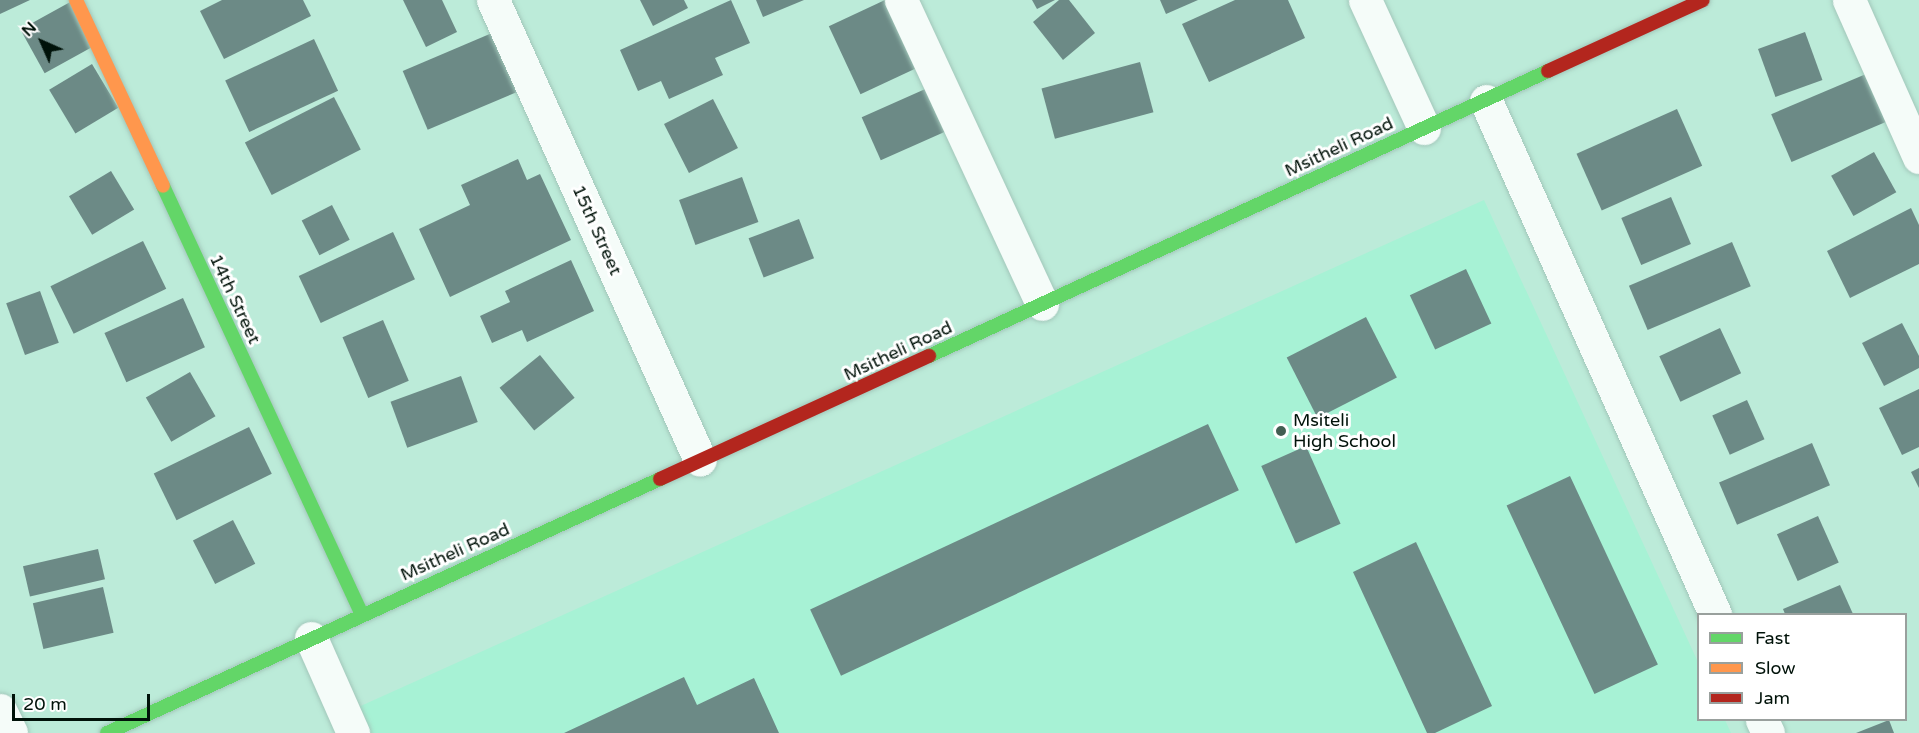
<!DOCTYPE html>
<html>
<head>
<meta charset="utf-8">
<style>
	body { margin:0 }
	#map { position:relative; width:1919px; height:733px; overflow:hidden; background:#bcebd9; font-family:"Varela Round",sans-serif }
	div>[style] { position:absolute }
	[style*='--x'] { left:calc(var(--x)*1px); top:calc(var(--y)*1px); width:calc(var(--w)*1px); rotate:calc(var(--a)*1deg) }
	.built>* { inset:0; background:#a7f2d5 }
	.building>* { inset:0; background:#6c8a86; transform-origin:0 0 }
	.roads { filter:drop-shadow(0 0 2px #a2c7ba) drop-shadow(0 0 2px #a2c7ba) }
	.street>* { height:33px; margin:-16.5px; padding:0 16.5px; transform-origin:16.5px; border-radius:16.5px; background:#f5fcf9 }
	.fast>* { height:14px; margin:-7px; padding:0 7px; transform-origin:7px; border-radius:7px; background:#63d668 }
	.slow>* { height:14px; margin:-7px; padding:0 7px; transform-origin:7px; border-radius:7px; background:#ff974d }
	.jam>* { height:14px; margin:-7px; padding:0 7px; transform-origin:7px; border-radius:7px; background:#b3261e }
	.dots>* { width:16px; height:16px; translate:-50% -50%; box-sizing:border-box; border:3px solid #fff; border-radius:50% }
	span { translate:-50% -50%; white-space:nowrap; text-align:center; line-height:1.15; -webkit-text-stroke:6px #fff; paint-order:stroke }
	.street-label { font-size:18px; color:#001209 }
	.poi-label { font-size:18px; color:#001209 }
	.left { translate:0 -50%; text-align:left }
	.legend { position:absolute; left:1697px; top:613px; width:210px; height:108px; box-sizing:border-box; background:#fff; border:2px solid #99a09d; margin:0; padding:8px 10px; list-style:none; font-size:18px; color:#001209 }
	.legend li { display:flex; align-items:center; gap:12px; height:30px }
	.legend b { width:30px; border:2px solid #99a09d }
	.north { position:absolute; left:12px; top:12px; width:60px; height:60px; -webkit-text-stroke:4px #fff; paint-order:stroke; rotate:315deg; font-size:16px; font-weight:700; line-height:24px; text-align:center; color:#001209 }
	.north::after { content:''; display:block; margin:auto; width:21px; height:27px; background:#001209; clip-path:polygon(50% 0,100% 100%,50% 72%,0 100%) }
	.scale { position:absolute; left:12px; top:694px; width:138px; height:27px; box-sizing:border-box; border:3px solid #001209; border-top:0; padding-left:8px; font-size:18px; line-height:21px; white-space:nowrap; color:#001209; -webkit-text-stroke:4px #fff; paint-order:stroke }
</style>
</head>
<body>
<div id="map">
	<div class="built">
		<i style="clip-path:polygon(1484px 200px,1698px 662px,1698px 720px,1725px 720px,1731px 733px,365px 733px,354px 709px)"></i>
	</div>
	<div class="building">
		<i style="clip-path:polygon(0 0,30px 0,0 14px)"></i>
		<i style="clip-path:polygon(222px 0,303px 0,311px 16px,224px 59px,200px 11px)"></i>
		<i style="clip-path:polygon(403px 0,442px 0,457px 32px,426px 47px)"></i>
		<i style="clip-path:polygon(640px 0,684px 0,688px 8px,653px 26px)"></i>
		<i style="clip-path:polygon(731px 0,750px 43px,715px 58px,723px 75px,669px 99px,661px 81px,638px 91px,620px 50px)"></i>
		<i style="clip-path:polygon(756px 0,804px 0,763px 17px)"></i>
		<i style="left:885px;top:0;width:75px;height:62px;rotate:65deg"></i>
		<i style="clip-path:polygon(1032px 0,1055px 0,1037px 9px)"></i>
		<i style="clip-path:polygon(1059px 0,1069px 0,1095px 33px,1063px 60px,1033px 22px)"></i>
		<i style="clip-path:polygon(1160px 0,1198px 0,1166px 14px)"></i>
		<i style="clip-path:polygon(1235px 0,1288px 0,1305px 38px,1209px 82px,1182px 24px)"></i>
		<i style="left:72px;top:1px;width:50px;height:59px;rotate:61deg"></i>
		<i style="left:1805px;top:32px;width:51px;height:50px;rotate:70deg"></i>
		<i style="left:492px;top:33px;width:64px;height:97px;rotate:67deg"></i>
		<i style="left:314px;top:39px;width:57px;height:98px;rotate:65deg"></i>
		<i style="left:1140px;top:62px;width:52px;height:102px;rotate:75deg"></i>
		<i style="left:92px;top:64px;width:51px;height:50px;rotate:59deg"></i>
		<i style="left:1866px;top:74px;width:52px;height:103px;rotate:67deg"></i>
		<i style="left:932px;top:86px;width:47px;height:77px;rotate:66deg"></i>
		<i style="left:334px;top:97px;width:59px;height:100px;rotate:63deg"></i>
		<i style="left:713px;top:99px;width:55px;height:55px;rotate:63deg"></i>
		<i style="left:1677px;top:109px;width:62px;height:110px;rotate:66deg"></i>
		<i style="left:1874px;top:152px;width:46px;height:49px;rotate:61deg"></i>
		<i style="clip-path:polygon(518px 159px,527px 180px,540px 174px,571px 240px,450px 297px,419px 229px,470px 205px,461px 185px)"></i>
		<i style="left:111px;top:171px;width:45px;height:49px;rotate:59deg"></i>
		<i style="left:742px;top:177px;width:48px;height:67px;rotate:70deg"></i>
		<i style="left:1671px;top:197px;width:51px;height:54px;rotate:67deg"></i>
		<i style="left:332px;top:205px;width:39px;height:34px;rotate:63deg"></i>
		<i style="clip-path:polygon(1911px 208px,1919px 225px,1919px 264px,1850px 298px,1827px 251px)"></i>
		<i style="left:799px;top:219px;width:42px;height:54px;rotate:69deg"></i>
		<i style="left:393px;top:232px;width:52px;height:104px;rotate:65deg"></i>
		<i style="left:143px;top:241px;width:53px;height:103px;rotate:64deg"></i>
		<i style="left:1732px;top:242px;width:48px;height:112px;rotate:67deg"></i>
		<i style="clip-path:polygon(571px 260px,594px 311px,527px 342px,522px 330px,492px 343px,480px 316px,510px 302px,505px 291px)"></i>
		<i style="left:1466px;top:269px;width:60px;height:62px;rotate:65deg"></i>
		<i style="left:40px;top:291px;width:55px;height:36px;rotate:70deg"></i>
		<i style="left:183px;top:298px;width:54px;height:86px;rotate:66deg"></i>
		<i style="left:1366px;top:317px;width:68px;height:89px;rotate:63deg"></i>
		<i style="left:383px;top:320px;width:66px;height:44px;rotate:67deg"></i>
		<i style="clip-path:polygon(1902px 323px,1919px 356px,1919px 368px,1884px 386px,1862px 343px)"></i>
		<i style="left:1720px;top:328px;width:50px;height:67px;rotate:65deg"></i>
		<i style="left:540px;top:355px;width:55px;height:52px;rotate:51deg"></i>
		<i style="left:190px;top:372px;width:51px;height:51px;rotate:60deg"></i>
		<i style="left:461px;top:376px;width:49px;height:75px;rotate:70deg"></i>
		<i style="clip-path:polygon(1919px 389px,1919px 447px,1902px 455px,1879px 408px)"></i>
		<i style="left:1747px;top:400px;width:43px;height:38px;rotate:66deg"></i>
		<i style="left:1208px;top:424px;width:73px;height:439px;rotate:65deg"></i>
		<i style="left:249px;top:427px;width:52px;height:106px;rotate:64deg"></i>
		<i style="left:1812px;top:443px;width:46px;height:101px;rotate:67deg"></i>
		<i style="left:1306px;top:446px;width:85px;height:49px;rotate:66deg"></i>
		<i style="clip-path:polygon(1919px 468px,1919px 488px,1911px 472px)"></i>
		<i style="left:1570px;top:476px;width:208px;height:70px;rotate:65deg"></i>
		<i style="left:1818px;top:516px;width:51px;height:45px;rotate:66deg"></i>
		<i style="left:233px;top:520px;width:49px;height:45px;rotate:63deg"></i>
		<i style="clip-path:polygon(1416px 542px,1492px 706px,1435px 733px,1427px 733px,1353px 572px)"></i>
		<i style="left:98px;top:549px;width:31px;height:77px;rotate:77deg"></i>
		<i style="clip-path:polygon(1840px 585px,1853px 614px,1785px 614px,1783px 609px)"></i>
		<i style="left:103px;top:587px;width:47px;height:72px;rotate:77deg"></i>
		<i style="clip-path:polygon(684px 677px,697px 705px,754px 678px,779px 733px,564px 733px)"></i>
		<i style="clip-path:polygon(1889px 720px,1894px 733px,1856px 733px)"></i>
	</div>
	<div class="roads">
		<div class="street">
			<i style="--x:493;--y:0;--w:504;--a:65.77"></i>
			<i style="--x:901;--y:0;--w:335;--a:65.1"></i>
			<i style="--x:1365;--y:0;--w:141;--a:65.3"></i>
			<i style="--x:1849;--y:0;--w:172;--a:66"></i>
			<i style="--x:1486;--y:101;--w:562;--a:65.94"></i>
			<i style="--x:311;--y:638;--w:104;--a:66.1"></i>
			<i style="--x:0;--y:710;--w:25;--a:64"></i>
			<i style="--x:1762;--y:720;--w:14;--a:65"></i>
		</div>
		<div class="fast">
			<i style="--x:163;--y:186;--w:472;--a:65.1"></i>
			<i style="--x:929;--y:356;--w:681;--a:-24.72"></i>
			<i style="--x:107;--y:733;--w:609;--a:-24.67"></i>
		</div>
		<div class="slow">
			<i style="--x:76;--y:0;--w:205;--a:64.9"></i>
		</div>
		<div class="jam">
			<i style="--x:1548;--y:71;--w:170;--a:-24.6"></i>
			<i style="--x:660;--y:479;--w:296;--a:-24.6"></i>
		</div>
	</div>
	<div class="dots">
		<i style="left:1281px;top:431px;background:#425e52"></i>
	</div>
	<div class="street-label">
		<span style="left:1339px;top:147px;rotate:-25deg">Msitheli Road</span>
		<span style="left:597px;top:230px;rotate:66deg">15th Street</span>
		<span style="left:235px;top:299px;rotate:65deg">14th Street</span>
		<span style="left:898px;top:351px;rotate:-25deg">Msitheli Road</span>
		<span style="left:455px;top:552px;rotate:-24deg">Msitheli Road</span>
	</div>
	<div class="poi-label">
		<span class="left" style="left:1293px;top:431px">Msiteli<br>High School</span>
	</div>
	<ul class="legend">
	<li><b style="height:8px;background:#63d668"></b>Fast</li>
	<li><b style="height:8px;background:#ff974d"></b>Slow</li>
	<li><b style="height:8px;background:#b3261e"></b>Jam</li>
	</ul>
	<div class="north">N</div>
	<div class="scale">20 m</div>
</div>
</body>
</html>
